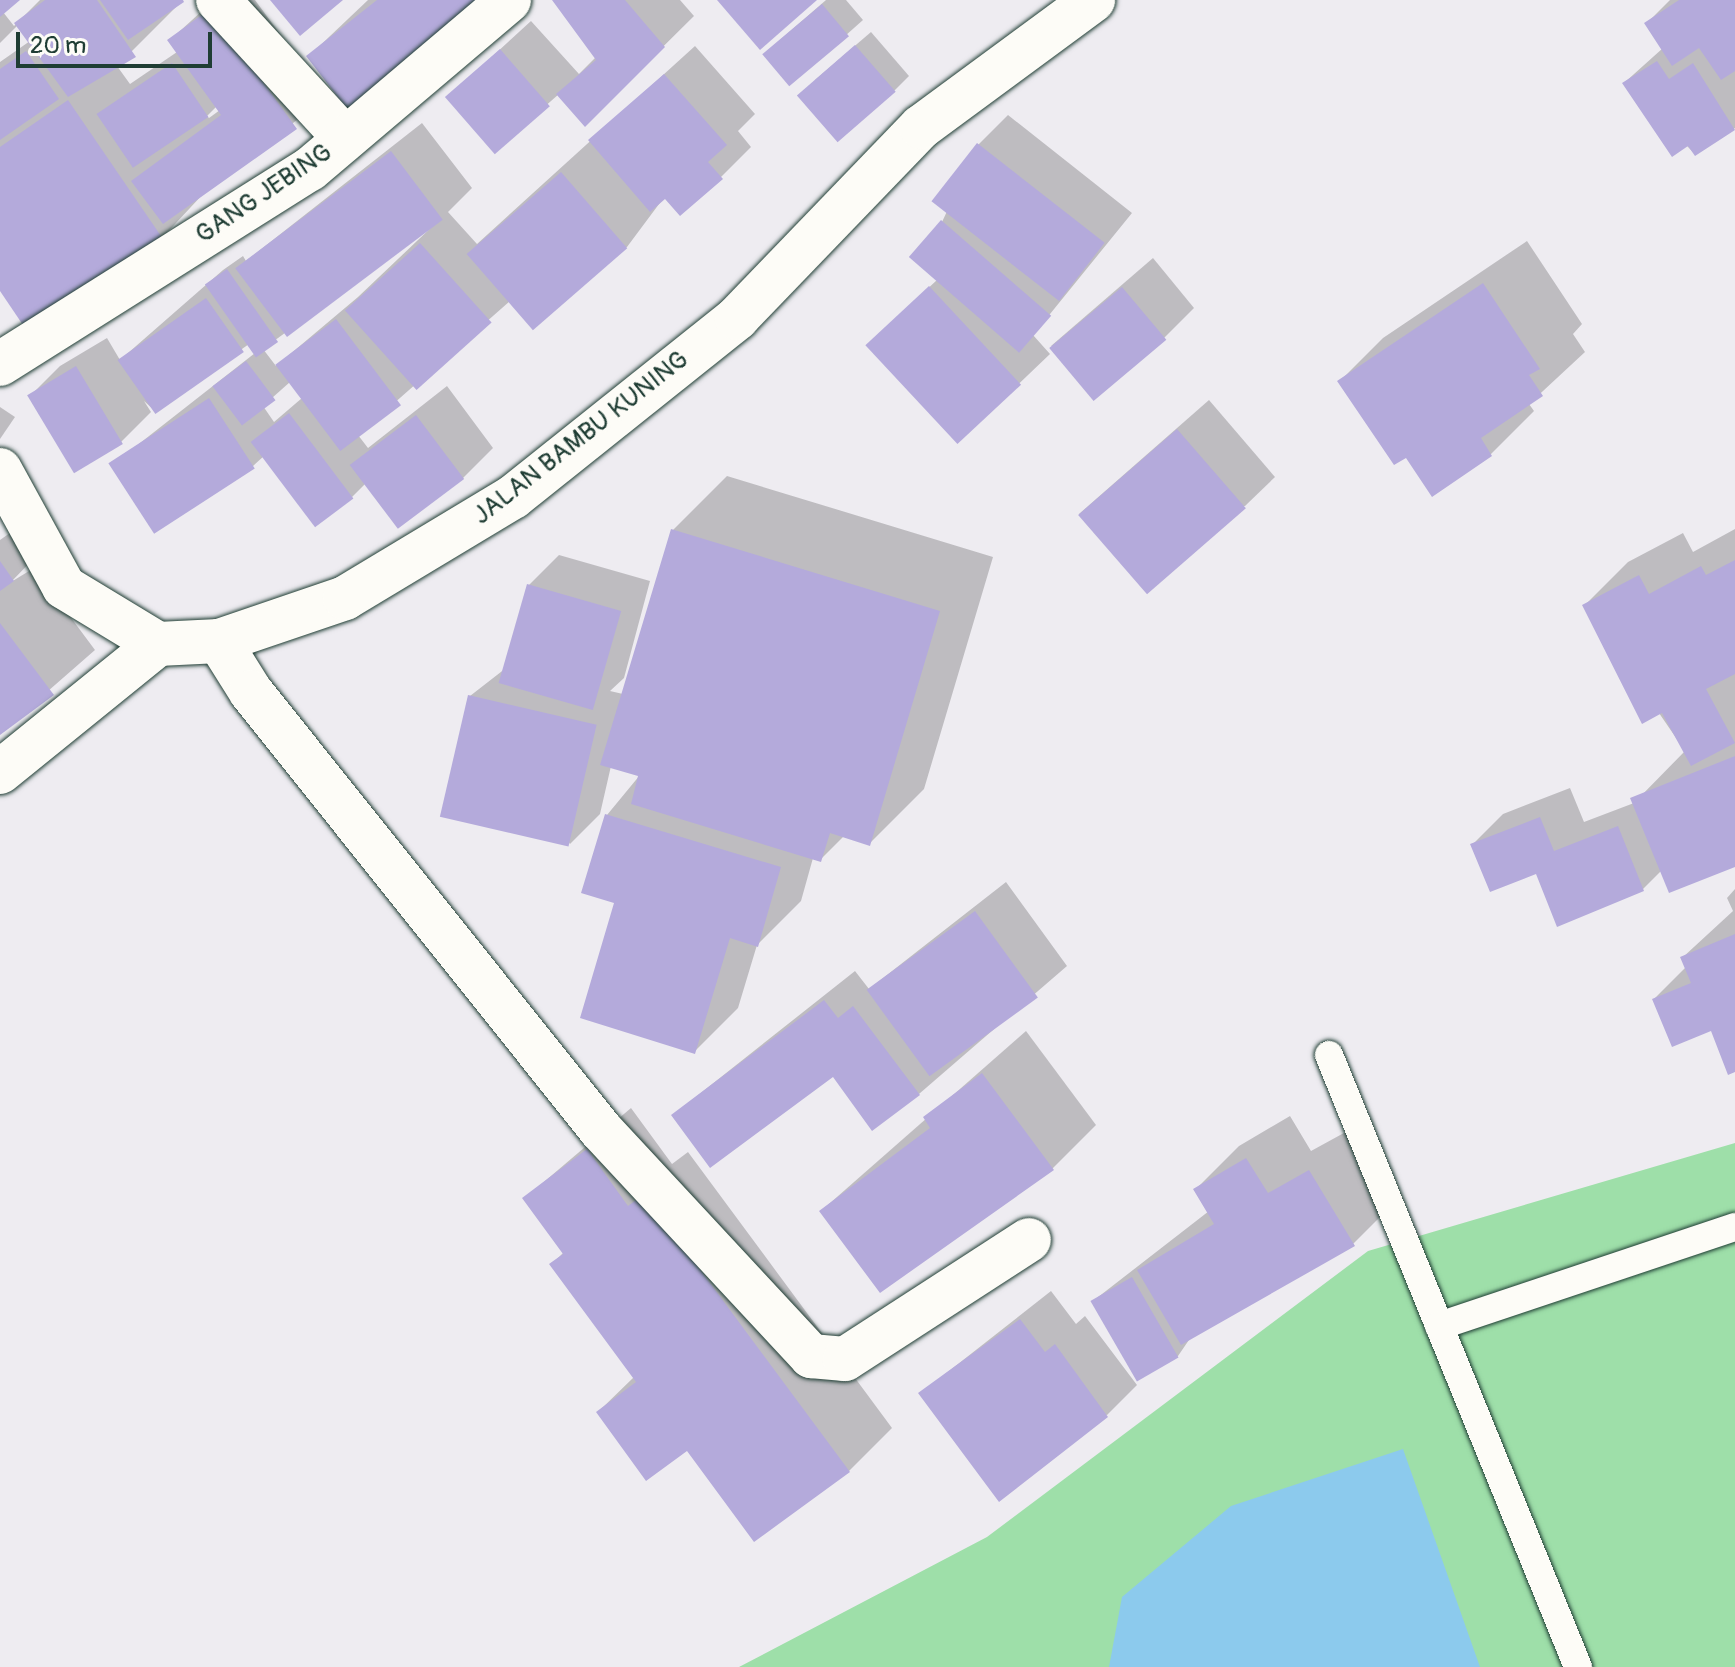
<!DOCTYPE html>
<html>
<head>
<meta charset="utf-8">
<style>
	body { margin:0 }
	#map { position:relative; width:1735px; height:1667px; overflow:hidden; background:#eeecf1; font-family:Pangolin,sans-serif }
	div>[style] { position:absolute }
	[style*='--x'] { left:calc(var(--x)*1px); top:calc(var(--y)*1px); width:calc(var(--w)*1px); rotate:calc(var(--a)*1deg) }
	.green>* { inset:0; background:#9edfa9 }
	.water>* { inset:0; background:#8ccaed }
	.shadow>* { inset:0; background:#0003 }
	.building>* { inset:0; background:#b4aadb; transform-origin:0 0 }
	.roads { filter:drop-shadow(0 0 2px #1f3d34) drop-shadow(0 0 2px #1f3d34) }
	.service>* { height:28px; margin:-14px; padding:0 14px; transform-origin:14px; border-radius:14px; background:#fdfcf7 }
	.minor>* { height:44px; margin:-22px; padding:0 22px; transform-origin:22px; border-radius:22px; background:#fdfcf7 }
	span { translate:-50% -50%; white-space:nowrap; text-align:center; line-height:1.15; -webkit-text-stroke:7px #fdfcf7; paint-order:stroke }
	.street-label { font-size:26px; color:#1f3d34 }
	.scale { position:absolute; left:16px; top:32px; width:196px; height:36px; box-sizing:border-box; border:4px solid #1f3d34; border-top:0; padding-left:10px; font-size:24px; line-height:28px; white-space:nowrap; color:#1f3d34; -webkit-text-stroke:6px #fdfcf7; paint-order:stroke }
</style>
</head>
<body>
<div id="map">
	<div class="green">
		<i style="clip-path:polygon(1735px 1143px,1735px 1667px,739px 1667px,987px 1537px,1368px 1251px)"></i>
	</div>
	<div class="water">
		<i style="clip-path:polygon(1403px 1449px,1480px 1667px,1109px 1667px,1122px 1597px,1231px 1506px)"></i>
	</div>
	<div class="shadow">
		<i style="clip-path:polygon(evenodd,0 0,17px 0,3px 12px,14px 26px,40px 0,183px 0,117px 66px,130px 84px,177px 52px,169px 41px,214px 0,255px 0,326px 97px,204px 193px,162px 238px,0 288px,0 62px,30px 41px,18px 25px,0 43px,0 0,217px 106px,220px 110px,209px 118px,207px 116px,217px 106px)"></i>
		<i style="clip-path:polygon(368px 0,494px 0,309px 56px)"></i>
		<i style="clip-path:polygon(554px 0,680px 0,694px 16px,585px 124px,559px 94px,494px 151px,448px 97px,531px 21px,579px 74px,596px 57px)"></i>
		<i style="clip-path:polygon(826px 0,846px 0,863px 20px,791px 84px,780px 40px)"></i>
		<i style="clip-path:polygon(1670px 0,1735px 0,1735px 128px,1695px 154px,1624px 83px,1663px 48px,1647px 23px)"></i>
		<i style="clip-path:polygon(871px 32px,909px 76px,894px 91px,815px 80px)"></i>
		<i style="clip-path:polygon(evenodd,695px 46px,755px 114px,738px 131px,751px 147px,721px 177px,665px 196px,627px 247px,510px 301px,358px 435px,368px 448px,447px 386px,493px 448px,463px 478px,366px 483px,352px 497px,264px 456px,253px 466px,112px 465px,255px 353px,249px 344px,155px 411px,144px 401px,151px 412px,121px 442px,30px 396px,60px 366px,107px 338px,120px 360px,223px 270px,243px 256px,246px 261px,422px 123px,472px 188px,448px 212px,477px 244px,695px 46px,438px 221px,358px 297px,276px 366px,263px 349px,438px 221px,695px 46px,290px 382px,302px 398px,274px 422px,263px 406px,290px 382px)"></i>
		<i style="clip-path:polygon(1008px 115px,1132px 213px,1033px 335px,1050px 354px,958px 442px,898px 316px,937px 280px,942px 222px,978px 145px)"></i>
		<i style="clip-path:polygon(1527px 241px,1582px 324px,1573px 334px,1585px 352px,1529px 404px,1534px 411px,1491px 454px,1407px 455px,1340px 381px,1383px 338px)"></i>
		<i style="clip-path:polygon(1153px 258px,1194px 308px,1164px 338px,1051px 346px)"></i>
		<i style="clip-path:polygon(1209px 400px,1275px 477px,1245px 506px,1079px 514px)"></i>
		<i style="clip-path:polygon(0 407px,15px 417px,0 439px)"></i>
		<i style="clip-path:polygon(727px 476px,993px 557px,924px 789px,870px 843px,844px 836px,820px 860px,813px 858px,801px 901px,757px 945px,738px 1008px,695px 1051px,616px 902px,607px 815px,640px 775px,611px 766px,600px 814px,570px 844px,470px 696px,506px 668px,529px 585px,559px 555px,650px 581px,624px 678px,610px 691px,623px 694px,673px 530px)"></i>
		<i style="clip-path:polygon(24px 523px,43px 549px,11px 582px,34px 568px,95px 650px,0 733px,0 540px)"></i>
		<i style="clip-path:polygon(1735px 529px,1735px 865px,1662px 870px,1643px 889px,1537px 872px,1473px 844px,1503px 814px,1570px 788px,1584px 822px,1634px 803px,1685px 751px,1585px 605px,1628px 562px,1683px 533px,1693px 552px)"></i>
		<i style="clip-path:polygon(1006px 882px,1067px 966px,919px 1094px,833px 1074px,673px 1115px,855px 971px,869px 989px)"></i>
		<i style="clip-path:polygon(1735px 889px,1735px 1070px,1712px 1028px,1654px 999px,1686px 967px,1682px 958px,1733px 911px,1727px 898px)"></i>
		<i style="clip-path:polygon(1026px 1031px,1096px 1125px,1053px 1168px,880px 1290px,821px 1211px)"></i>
		<i style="clip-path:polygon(631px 1108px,672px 1164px,688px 1152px,892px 1428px,849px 1471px,687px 1449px,598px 1412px,634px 1377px,552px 1264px,564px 1252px,525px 1198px)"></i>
		<i style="clip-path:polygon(1290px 1116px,1311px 1151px,1353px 1128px,1396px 1201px,1353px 1244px,1191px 1337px,1178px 1356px,1139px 1378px,1093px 1301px,1209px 1211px,1196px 1189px,1239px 1146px)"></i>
		<i style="clip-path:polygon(1051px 1291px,1076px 1324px,1085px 1316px,1137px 1385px,1107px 1415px,921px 1393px)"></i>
	</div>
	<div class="building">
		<i style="clip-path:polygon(0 0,20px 0,0 17px)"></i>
		<i style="clip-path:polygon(45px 0,97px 0,136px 57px,68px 97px,14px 23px)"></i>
		<i style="clip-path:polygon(100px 0,183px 0,184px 2px,128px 40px)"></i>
		<i style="clip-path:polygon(270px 0,343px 0,300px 36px)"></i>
		<i style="clip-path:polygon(377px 0,497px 0,351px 114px,306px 56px)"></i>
		<i style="clip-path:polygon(552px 0,625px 0,665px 47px,585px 127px,556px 94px,596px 60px)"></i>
		<i style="clip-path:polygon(717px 0,817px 0,760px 50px)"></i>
		<i style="clip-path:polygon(1679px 0,1735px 0,1735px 71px,1721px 80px,1699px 48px,1672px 66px,1644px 23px)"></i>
		<i style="left:822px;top:4px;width:42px;height:78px;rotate:50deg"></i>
		<i style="clip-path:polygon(210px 9px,297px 129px,163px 224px,131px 181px,221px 115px,167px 40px)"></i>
		<i style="left:855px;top:45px;width:62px;height:77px;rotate:49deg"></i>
		<i style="left:500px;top:49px;width:76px;height:73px;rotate:49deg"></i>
		<i style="clip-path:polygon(26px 51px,59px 99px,0 140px,0 69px)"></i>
		<i style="clip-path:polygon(1657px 61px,1669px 79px,1693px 63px,1735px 130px,1695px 156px,1688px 146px,1672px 157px,1622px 83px)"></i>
		<i style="left:172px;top:63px;width:65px;height:91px;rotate:56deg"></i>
		<i style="clip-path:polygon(664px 74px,727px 145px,708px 162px,723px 179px,680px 216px,665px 199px,650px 212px,588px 140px)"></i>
		<i style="clip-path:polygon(68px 100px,163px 239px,27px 331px,0 291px,0 147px)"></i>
		<i style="left:977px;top:143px;width:162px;height:74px;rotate:38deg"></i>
		<i style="left:391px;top:151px;width:86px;height:195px;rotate:53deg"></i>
		<i style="left:561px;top:172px;width:101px;height:125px;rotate:49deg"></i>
		<i style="left:941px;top:220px;width:146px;height:49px;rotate:41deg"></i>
		<i style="left:420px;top:243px;width:107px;height:101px;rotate:48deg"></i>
		<i style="left:227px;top:269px;width:89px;height:27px;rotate:55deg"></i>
		<i style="clip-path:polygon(1483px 283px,1540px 369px,1529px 375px,1543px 396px,1481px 438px,1492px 456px,1432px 497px,1406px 458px,1394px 465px,1337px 381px)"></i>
		<i style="left:929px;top:286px;width:135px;height:87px;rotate:47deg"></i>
		<i style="left:1122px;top:287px;width:69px;height:95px;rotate:50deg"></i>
		<i style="left:206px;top:298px;width:66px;height:108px;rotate:55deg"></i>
		<i style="left:336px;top:319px;width:108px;height:76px;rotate:53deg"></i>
		<i style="left:246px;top:361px;width:49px;height:42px;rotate:53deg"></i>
		<i style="left:76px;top:366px;width:91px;height:57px;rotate:59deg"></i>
		<i style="left:209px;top:398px;width:84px;height:120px;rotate:57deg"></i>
		<i style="left:289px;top:413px;width:107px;height:48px;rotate:53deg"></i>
		<i style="left:416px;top:415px;width:80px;height:83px;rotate:53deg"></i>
		<i style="left:1177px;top:429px;width:105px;height:131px;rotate:49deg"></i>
		<i style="clip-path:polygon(671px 529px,940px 611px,870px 846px,830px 833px,821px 862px,631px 804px,638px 776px,600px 765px)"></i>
		<i style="clip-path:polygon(1735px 560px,1735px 674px,1706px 689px,1735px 743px,1691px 766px,1662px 713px,1642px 724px,1582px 605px,1639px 575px,1649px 594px,1701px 566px,1706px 575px)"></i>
		<i style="clip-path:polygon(0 561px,14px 581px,0 591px)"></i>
		<i style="left:527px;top:584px;width:98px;height:103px;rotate:16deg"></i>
		<i style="clip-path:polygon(0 623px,54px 695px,0 735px)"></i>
		<i style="left:468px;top:695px;width:132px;height:125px;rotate:13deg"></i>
		<i style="clip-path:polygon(1735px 756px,1735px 867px,1669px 893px,1630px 798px)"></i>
		<i style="clip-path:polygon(605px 814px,781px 867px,758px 947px,730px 938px,695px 1054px,580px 1018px,614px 903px,581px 893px)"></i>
		<i style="clip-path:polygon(1540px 817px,1554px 851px,1618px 826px,1644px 891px,1557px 927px,1536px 874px,1490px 892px,1470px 844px)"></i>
		<i style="left:975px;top:911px;width:107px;height:134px;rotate:54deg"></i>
		<i style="clip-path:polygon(1735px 934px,1735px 1072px,1728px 1075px,1711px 1031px,1672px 1047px,1652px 999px,1691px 983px,1680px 957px)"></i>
		<i style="clip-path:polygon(824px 1000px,838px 1018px,853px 1006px,920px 1095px,872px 1131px,833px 1077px,710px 1168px,671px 1115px)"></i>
		<i style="clip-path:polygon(982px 1073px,1054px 1170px,880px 1293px,819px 1211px,930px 1128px,923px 1117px)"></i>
		<i style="clip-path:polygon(587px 1149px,628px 1206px,644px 1194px,850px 1472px,754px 1542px,687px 1451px,646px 1481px,596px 1412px,636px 1382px,549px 1264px,563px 1254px,522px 1198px)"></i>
		<i style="clip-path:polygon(1246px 1158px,1268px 1193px,1309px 1170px,1355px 1246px,1181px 1345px,1137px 1270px,1214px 1224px,1193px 1189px)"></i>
		<i style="left:1132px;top:1277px;width:93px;height:48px;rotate:60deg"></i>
		<i style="clip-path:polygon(1020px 1319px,1045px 1352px,1055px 1344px,1108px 1417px,999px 1502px,918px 1393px)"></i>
	</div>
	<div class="roads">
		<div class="service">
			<i style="--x:1329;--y:1055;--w:661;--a:67.86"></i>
			<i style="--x:1439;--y:1326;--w:312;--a:-18.5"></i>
		</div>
		<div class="minor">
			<i style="--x:218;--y:0;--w:188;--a:47.4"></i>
			<i style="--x:0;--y:364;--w:366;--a:-32.2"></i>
			<i style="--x:310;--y:169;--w:261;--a:-40.3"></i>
			<i style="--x:0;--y:470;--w:133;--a:61.3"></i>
			<i style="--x:64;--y:587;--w:110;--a:31.2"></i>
			<i style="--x:158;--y:644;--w:61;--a:-2.8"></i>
			<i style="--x:219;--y:641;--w:133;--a:-18.8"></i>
			<i style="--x:345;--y:598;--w:196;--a:-31"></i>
			<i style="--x:513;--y:497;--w:287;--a:-38.6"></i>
			<i style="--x:737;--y:318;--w:265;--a:-46.1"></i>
			<i style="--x:921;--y:127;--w:214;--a:-36.4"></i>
			<i style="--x:219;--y:641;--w:60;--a:57.9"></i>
			<i style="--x:251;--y:692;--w:561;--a:51.37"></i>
			<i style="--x:601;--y:1130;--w:309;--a:47.1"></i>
			<i style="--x:811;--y:1356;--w:34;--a:5"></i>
			<i style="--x:845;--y:1359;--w:219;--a:-32.9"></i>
			<i style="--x:0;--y:772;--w:203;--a:-39"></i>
		</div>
	</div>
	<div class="street-label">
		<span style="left:264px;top:194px;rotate:-34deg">GANG JEBING</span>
		<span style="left:581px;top:438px;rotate:-38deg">JALAN BAMBU KUNING</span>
	</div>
	<div class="scale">20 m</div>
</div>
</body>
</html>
